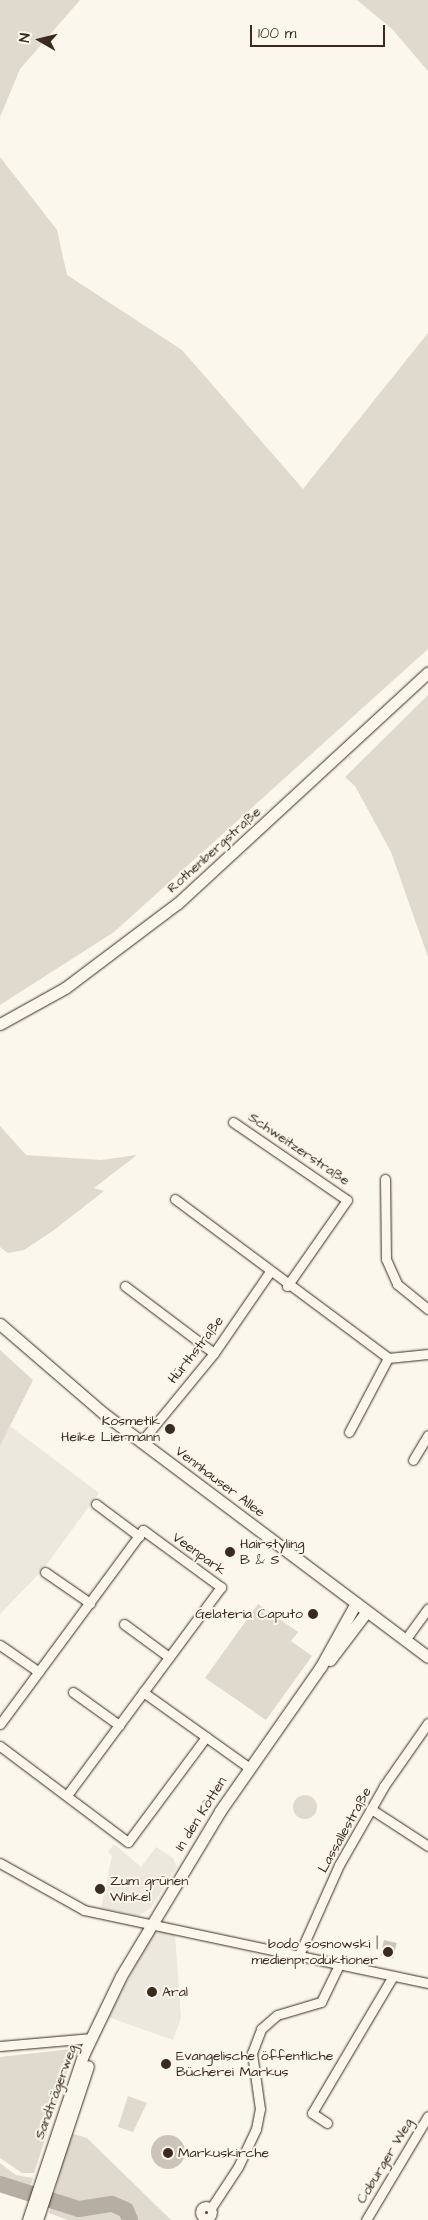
<!DOCTYPE html>
<html>
<head>
<meta charset="utf-8">
<style>
	body { margin:0 }
	#map { position:relative; width:428px; height:2220px; overflow:hidden; background:#fbf7ec; font-family:"Architects Daughter",sans-serif }
	div>[style] { position:absolute }
	[style*='--x'] { left:calc(var(--x)*1px); top:calc(var(--y)*1px); width:calc(var(--w)*1px); rotate:calc(var(--a)*1deg) }
	.built>* { inset:0; background:#ede8dd }
	.green>* { inset:0; background:#dfd9ce }
	.round { border-radius:50% }
	.river>* { height:16px; margin:-8px; padding:0 8px; transform-origin:8px; border-radius:8px; background:#b6aea2 }
	.building>* { inset:0; background:#ccc4b9; transform-origin:0 0 }
	.roads { filter:drop-shadow(0 0 1px #3b2a1e) drop-shadow(0 0 1px #3b2a1e) }
	.minor>* { height:9px; margin:-4.5px; padding:0 4.5px; transform-origin:4.5px; border-radius:4.5px; background:#fbf7ec }
	.minor>.ring { margin:-4.5px; padding:0; box-sizing:content-box; background:none; border:9px solid #fbf7ec; border-radius:50% }
	.secondary>* { height:11px; margin:-5.5px; padding:0 5.5px; transform-origin:5.5px; border-radius:5.5px; background:#fbf7ec }
	.dots>* { width:14px; height:14px; translate:-50% -50%; box-sizing:border-box; border:2px solid #fbf7ec; border-radius:50% }
	span { translate:-50% -50%; white-space:nowrap; text-align:center; line-height:1.15; -webkit-text-stroke:4px #fbf7ec; paint-order:stroke }
	.street-label { font-size:14px; color:#3b2a1e }
	.poi-label { font-size:14px; color:#3b2a1e }
	.right { translate:-100% -50%; text-align:right }
	.left { translate:0 -50%; text-align:left }
	.north { position:absolute; left:15px; top:15px; width:50px; height:50px; -webkit-text-stroke:4px #fbf7ec; paint-order:stroke; rotate:278deg; font-size:14px; font-weight:700; line-height:20px; text-align:center; color:#3b2a1e }
	.north::after { content:''; display:block; margin:auto; width:18px; height:22px; background:#3b2a1e; clip-path:polygon(50% 0,100% 100%,50% 72%,0 100%) }
	.scale { position:absolute; left:250px; top:25px; width:135px; height:22px; box-sizing:border-box; border:2px solid #3b2a1e; border-top:0; padding-left:6px; font-size:15px; line-height:18px; white-space:nowrap; color:#3b2a1e; -webkit-text-stroke:4px #fbf7ec; paint-order:stroke }
</style>
</head>
<body>
<div id="map">
	<div class="built">
		<i style="clip-path:polygon(10px 1426px,99px 1493px,41px 1572px,0 1614px,0 1446px)"></i>
		<i style="clip-path:polygon(114px 1844px,141px 1867px,156px 1847px,173px 1858px,177px 1867px,151px 1908px,138px 1916px,101px 1908px,112px 1856px,108px 1852px)"></i>
		<i style="clip-path:polygon(159px 1931px,175px 1934px,181px 2018px,173px 2040px,108px 2017px,150px 1937px)"></i>
	</div>
	<div class="green">
		<i style="clip-path:polygon(0 0,80px 0,20px 69px,0 117px)"></i>
		<i style="clip-path:polygon(357px 0,428px 0,428px 71px,392px 29px)"></i>
		<i style="clip-path:polygon(0 157px,57px 230px,67px 275px,182px 350px,303px 489px,428px 333px,428px 649px,114px 932px,0 1005px)"></i>
		<i style="clip-path:polygon(428px 695px,428px 957px,391px 852px,355px 786px,345px 777px)"></i>
		<i style="clip-path:polygon(0 1126px,26px 1155px,101px 1160px,137px 1155px,94px 1188px,104px 1191px,54px 1230px,24px 1250px,8px 1253px,0 1247px)"></i>
		<i style="clip-path:polygon(0 1350px,33px 1380px,0 1446px)"></i>
		<i style="clip-path:polygon(258px 1604px,298px 1632px,291px 1641px,312px 1656px,266px 1720px,205px 1678px)"></i>
		<i class="round" style="left:293px;top:1795px;width:24px;height:24px"></i>
		<i style="clip-path:polygon(71px 2049px,73px 2054px,34px 2173px,22px 2173px,0 2158px,0 2057px)"></i>
		<i style="clip-path:polygon(128px 2096px,147px 2103px,133px 2132px,118px 2127px)"></i>
		<i style="clip-path:polygon(70px 2133px,87px 2138px,171px 2220px,68px 2220px,49px 2213px)"></i>
		<i style="clip-path:polygon(0 2163px,16px 2175px,33px 2178px,30px 2187px,0 2179px)"></i>
	</div>
	<div class="river">
		<i style="--x:0;--y:2184;--w:83;--a:17.6"></i>
		<i style="--x:79;--y:2209;--w:33;--a:-9"></i>
		<i style="--x:112;--y:2204;--w:15;--a:23"></i>
		<i style="--x:126;--y:2210;--w:11;--a:68"></i>
	</div>
	<div class="building">
		<i style="left:384px;top:1940px;width:13px;height:16px;rotate:13deg"></i>
		<i class="round" style="left:151px;top:2135px;width:34px;height:34px"></i>
	</div>
	<div class="roads">
		<div class="minor">
			<i style="--x:233;--y:1122;--w:138;--a:34.4"></i>
			<i style="--x:347;--y:1200;--w:105;--a:124.9"></i>
			<i style="--x:385;--y:1179;--w:80;--a:89.3"></i>
			<i style="--x:386;--y:1259;--w:27;--a:66"></i>
			<i style="--x:397;--y:1284;--w:40;--a:39"></i>
			<i style="--x:175;--y:1199;--w:266;--a:36.7"></i>
			<i style="--x:388;--y:1358;--w:40;--a:-5.7"></i>
			<i style="--x:125;--y:1286;--w:111;--a:37"></i>
			<i style="--x:349;--y:1432;--w:84;--a:-62.2"></i>
			<i style="--x:141;--y:1442;--w:115;--a:-50.6"></i>
			<i style="--x:214;--y:1353;--w:97;--a:-55.5"></i>
			<i style="--x:413;--y:1460;--w:29;--a:-59"></i>
			<i style="--x:96;--y:1504;--w:54;--a:36.7"></i>
			<i style="--x:45;--y:1572;--w:55;--a:34.6"></i>
			<i style="--x:124;--y:1624;--w:56;--a:36.3"></i>
			<i style="--x:405;--y:1640;--w:39;--a:-54"></i>
			<i style="--x:0;--y:1645;--w:47;--a:34.7"></i>
			<i style="--x:73;--y:1692;--w:57;--a:35.7"></i>
			<i style="--x:143;--y:1692;--w:129;--a:35.5"></i>
			<i style="--x:0;--y:1724;--w:241;--a:-53.6"></i>
			<i style="--x:143;--y:1530;--w:97;--a:36.2"></i>
			<i style="--x:221;--y:1587;--w:259;--a:126.5"></i>
			<i style="--x:0;--y:1746;--w:160;--a:36.9"></i>
			<i style="--x:128;--y:1842;--w:131;--a:-53.4"></i>
			<i style="--x:371;--y:1809;--w:68;--a:33"></i>
			<i style="--x:0;--y:1863;--w:96;--a:29.2"></i>
			<i style="--x:84;--y:1910;--w:352;--a:12"></i>
			<i style="--x:298;--y:1957;--w:101;--a:-66"></i>
			<i style="--x:339;--y:1865;--w:91;--a:-60.3"></i>
			<i style="--x:384;--y:1786;--w:77;--a:-55.1"></i>
			<i style="--x:0;--y:2046;--w:92;--a:-5"></i>
			<i style="--x:327;--y:2123;--w:18;--a:-146"></i>
			<i style="--x:312;--y:2113;--w:159;--a:-59.4"></i>
			<i class="ring" style="left:200px;top:2206px;width:3px;height:3px"></i>
			<i style="--x:211;--y:2208;--w:49;--a:-56.6"></i>
			<i style="--x:238;--y:2167;--w:42;--a:-64.7"></i>
			<i style="--x:256;--y:2129;--w:20;--a:-79"></i>
			<i style="--x:260;--y:2109;--w:57;--a:-98.1"></i>
			<i style="--x:252;--y:2053;--w:26;--a:-69"></i>
			<i style="--x:261;--y:2029;--w:21;--a:-41"></i>
			<i style="--x:277;--y:2015;--w:46;--a:-16.5"></i>
			<i style="--x:321;--y:2002;--w:41;--a:-64.1"></i>
			<i style="--x:366;--y:2220;--w:121;--a:-59.2"></i>
		</div>
		<div class="secondary">
			<i style="--x:0;--y:1024;--w:74;--a:-29"></i>
			<i style="--x:65;--y:988;--w:141;--a:-37"></i>
			<i style="--x:178;--y:903;--w:340;--a:-42.7"></i>
			<i style="--x:0;--y:1324;--w:136;--a:40.8"></i>
			<i style="--x:103;--y:1413;--w:406;--a:36.9"></i>
			<i style="--x:330;--y:1660;--w:61;--a:-52.9"></i>
			<i style="--x:28;--y:2220;--w:176;--a:-71.5"></i>
			<i style="--x:84;--y:2053;--w:85;--a:-64.3"></i>
			<i style="--x:121;--y:1976;--w:192;--a:-59"></i>
			<i style="--x:220;--y:1811;--w:177;--a:-55.1"></i>
			<i style="--x:321;--y:1666;--w:72;--a:-60.9"></i>
			<i style="--x:37;--y:2220;--w:162;--a:-71.7"></i>
		</div>
	</div>
	<div class="dots">
		<i style="left:170px;top:1429px;background:#3b2a1e"></i>
		<i style="left:230px;top:1552px;background:#3b2a1e"></i>
		<i style="left:313px;top:1614px;background:#3b2a1e"></i>
		<i style="left:100px;top:1889px;background:#3b2a1e"></i>
		<i style="left:388px;top:1952px;background:#3b2a1e"></i>
		<i style="left:152px;top:1992px;background:#3b2a1e"></i>
		<i style="left:166px;top:2064px;background:#3b2a1e"></i>
		<i style="left:168px;top:2153px;background:#3b2a1e"></i>
	</div>
	<div class="street-label">
		<span style="left:214px;top:850px;rotate:-42deg">Rothenbergstraße</span>
		<span style="left:299px;top:1149px;rotate:34deg">Schweitzerstraße</span>
		<span style="left:196px;top:1350px;rotate:-52deg">Hürthstraße</span>
		<span style="left:220px;top:1482px;rotate:37deg">Vennhauser Allee</span>
		<span style="left:199px;top:1554px;rotate:36deg">Veenpark</span>
		<span style="left:201px;top:1814px;rotate:-58deg">In den Kötten</span>
		<span style="left:345px;top:1830px;rotate:-61deg">Lassallestraße</span>
		<span style="left:56px;top:2092px;rotate:-70deg">Sandträgerweg</span>
		<span style="left:385px;top:2161px;rotate:-59deg">Coburger Weg</span>
	</div>
	<div class="poi-label">
		<span class="right" style="left:160px;top:1429px">Kosmetik<br>Heike Liermann</span>
		<span class="left" style="left:240px;top:1552px">Hairstyling<br>B &amp; S</span>
		<span class="right" style="left:303px;top:1614px">Gelateria Caputo</span>
		<span class="left" style="left:110px;top:1889px">Zum grünen<br>Winkel</span>
		<span class="right" style="left:378px;top:1952px">bodo sosnowski |<br>medienproduktioner</span>
		<span class="left" style="left:162px;top:1992px">Aral</span>
		<span class="left" style="left:176px;top:2064px">Evangelische öffentliche<br>Bücherei Markus</span>
		<span class="left" style="left:178px;top:2153px">Markuskirche</span>
	</div>
	<div class="north">N</div>
	<div class="scale">100 m</div>
</div>
</body>
</html>
